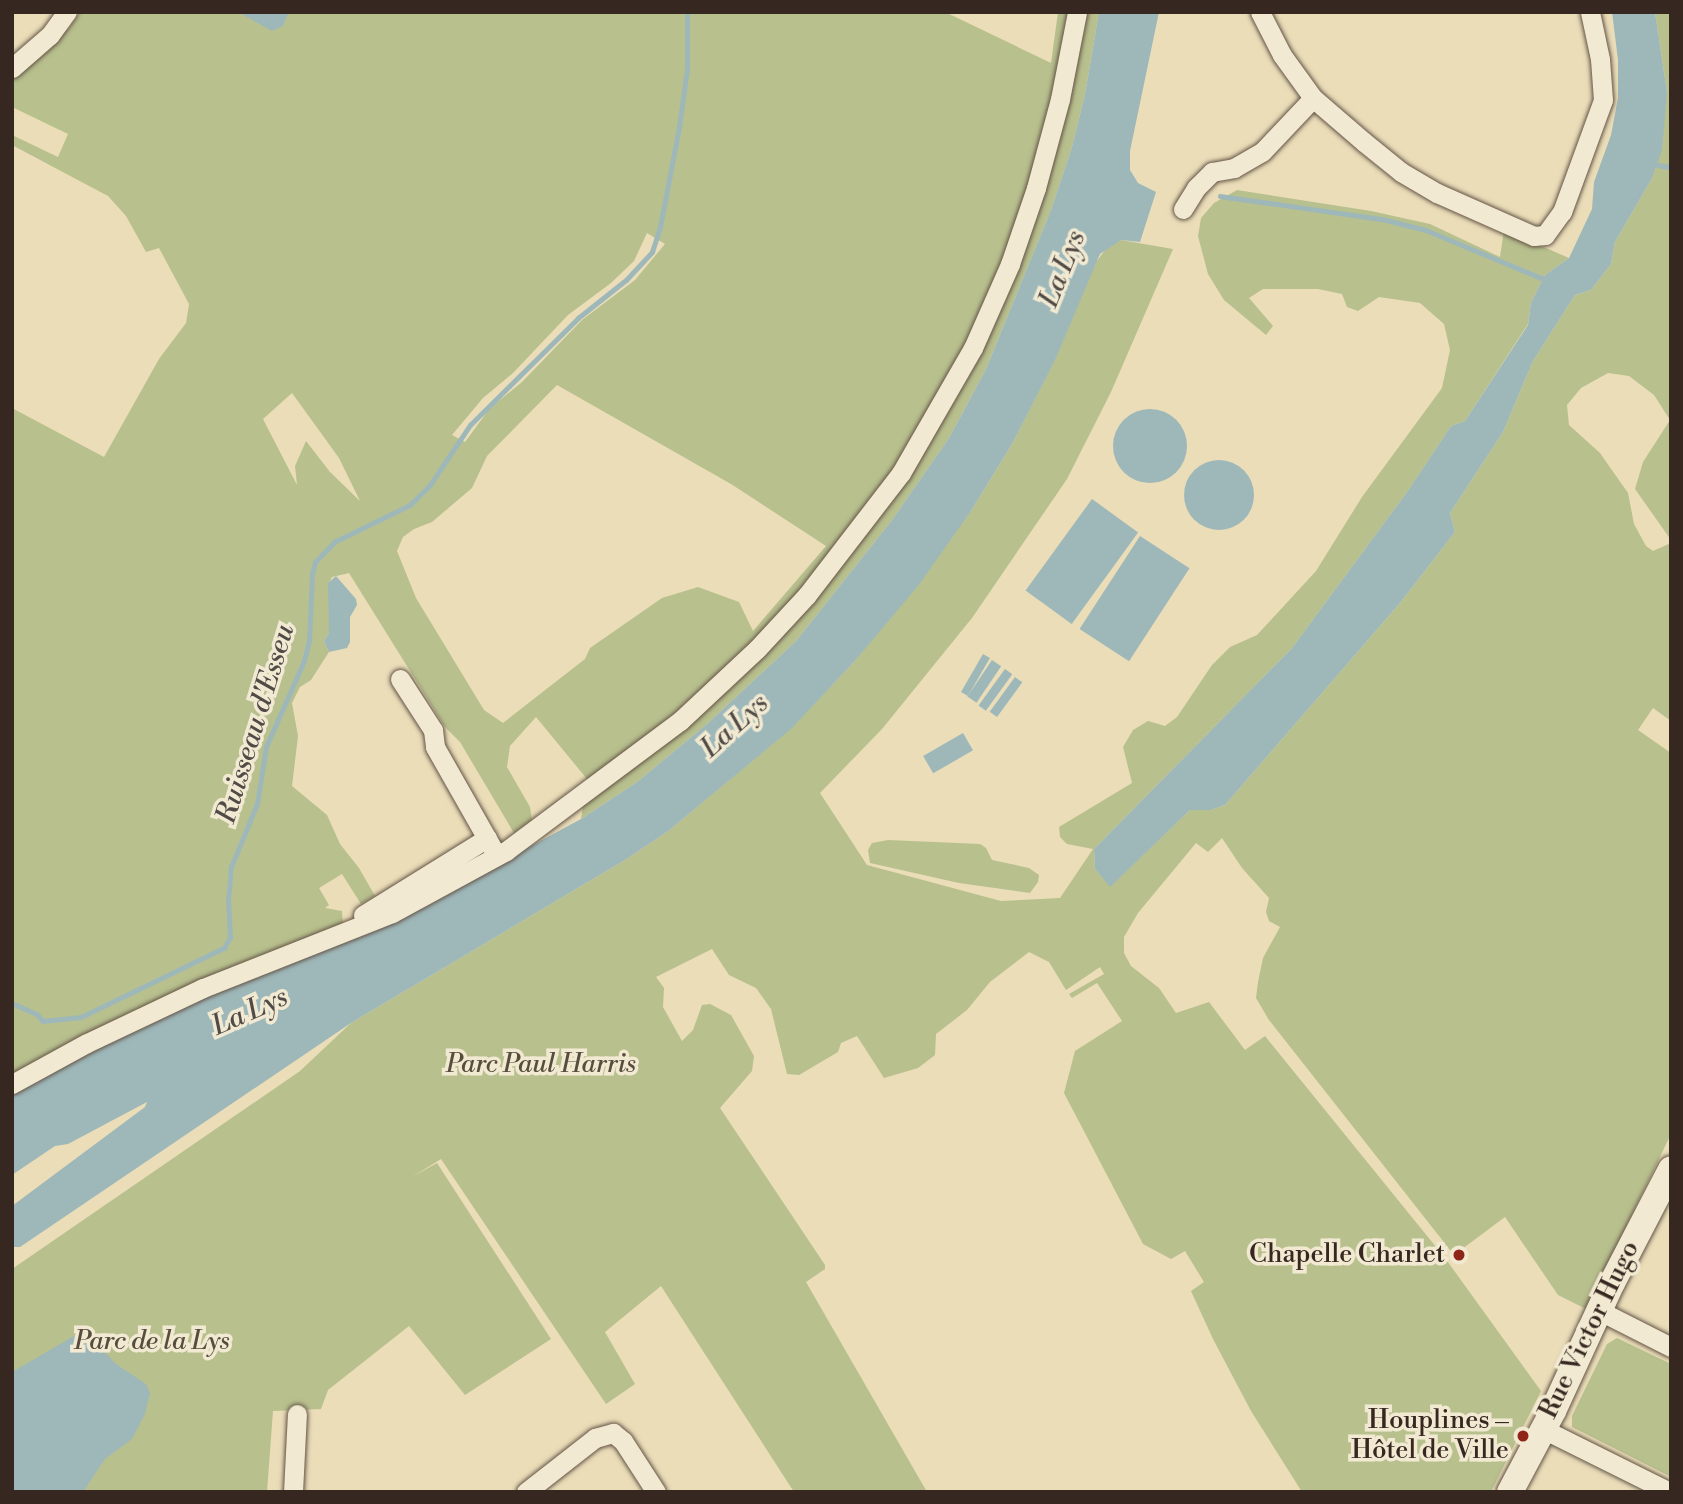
<!DOCTYPE html>
<html>
<head>
<meta charset="utf-8">
<style>
	body { margin:0 }
	#map { position:relative; width:1683px; height:1504px; overflow:hidden; background:#eaddb8; font-family:"Libre Bodoni",serif }
	div>[style] { position:absolute }
	[style*='--x'] { left:calc(var(--x)*1px); top:calc(var(--y)*1px); width:calc(var(--w)*1px); rotate:calc(var(--a)*1deg) }
	.green>* { inset:0; background:#b8c08e }
	.water>* { inset:0; background:#9eb8ba; transform-origin:0 0 }
	.round { border-radius:50% }
	.stream>* { height:4.5px; margin:-2.25px; padding:0 2.25px; transform-origin:2.25px; border-radius:2.25px; background:#9eb8ba }
	.roads { filter:drop-shadow(0 0 2px #645447) drop-shadow(0 0 2px #645447) }
	.minor>* { height:19px; margin:-9.5px; padding:0 9.5px; transform-origin:9.5px; border-radius:9.5px; background:#f1e9d1 }
	.secondary>* { height:26px; margin:-13px; padding:0 13px; transform-origin:13px; border-radius:13px; background:#f1e9d1 }
	.dots>* { width:19px; height:19px; translate:-50% -50%; box-sizing:border-box; border:4px solid #f1e9d1; border-radius:50% }
	span { translate:-50% -50%; white-space:nowrap; text-align:center; line-height:1.15; -webkit-text-stroke:7px #f1e9d1; paint-order:stroke }
	.park-label { font-size:26px; color:#574d3c; font-style:italic }
	.poi-label { font-size:26px; color:#372721 }
	.right { translate:-100% -50%; text-align:right }
	.street-label { font-size:26px; color:#372721 }
	.water-label { font-size:28px; color:#514b47; font-style:italic }
	.frame { position:absolute; inset:0; border:14px solid #372721; pointer-events:none }
</style>
</head>
<body>
<div id="map">
	<div class="green">
		<i style="clip-path:polygon(evenodd,80px 12px,945px 12px,1051px 63px,1058px 12px,1099px 12px,1085px 94px,1072px 147px,1051px 210px,986px 369px,949px 438px,892px 520px,796px 641px,707px 724px,637px 782px,581px 819px,587px 779px,536px 717px,510px 746px,507px 767px,530px 807px,532px 820px,514px 833px,460px 742px,445px 727px,349px 573px,332px 577px,329px 583px,329px 633px,324px 641px,329px 652px,311px 680px,300px 687px,292px 703px,298px 736px,292px 786px,327px 815px,340px 844px,359px 868px,375px 896px,361px 904px,342px 874px,319px 888px,329px 905px,325px 908px,342px 911px,343px 927px,12px 1093px,12px 408px,104px 457px,159px 359px,186px 323px,189px 304px,159px 248px,146px 252px,126px 216px,108px 196px,12px 145px,12px 135px,58px 157px,68px 134px,12px 107px,12px 79px,69px 28px,80px 12px,647px 233px,665px 244px,635px 280px,582px 320px,522px 382px,490px 408px,465px 442px,452px 435px,483px 398px,513px 373px,568px 315px,611px 283px,634px 261px,647px 233px,80px 12px,557px 385px,731px 484px,826px 546px,753px 631px,739px 602px,698px 587px,662px 598px,590px 648px,585px 659px,503px 723px,484px 710px,416px 598px,397px 551px,403px 537px,414px 529px,432px 522px,472px 488px,487px 456px,557px 385px,80px 12px,292px 393px,339px 458px,360px 501px,330px 472px,306px 441px,295px 466px,297px 485px,263px 419px,292px 393px)"></i>
		<i style="clip-path:polygon(1655px 12px,1671px 12px,1671px 540px,1635px 489px,1643px 462px,1670px 420px,1654px 395px,1629px 376px,1608px 373px,1581px 388px,1567px 405px,1569px 425px,1600px 453px,1628px 493px,1634px 524px,1646px 546px,1653px 551px,1671px 543px,1671px 721px,1653px 708px,1638px 730px,1671px 753px,1671px 1134px,1586px 1309px,1558px 1295px,1505px 1217px,1454px 1255px,1269px 1020px,1256px 998px,1258px 982px,1263px 958px,1280px 927px,1269px 921px,1266px 912px,1269px 898px,1242px 868px,1222px 838px,1208px 852px,1196px 843px,1138px 913px,1124px 937px,1124px 953px,1131px 966px,1159px 988px,1176px 1013px,1209px 1002px,1245px 1050px,1265px 1036px,1445px 1258px,1541px 1391px,1491px 1492px,1302px 1492px,1251px 1411px,1213px 1339px,1191px 1291px,1204px 1282px,1185px 1251px,1171px 1259px,1143px 1244px,1064px 1093px,1075px 1051px,1122px 1021px,1097px 983px,1072px 998px,1069px 994px,1104px 974px,1100px 967px,1066px 990px,1049px 962px,1029px 952px,990px 982px,967px 1010px,936px 1034px,935px 1055px,918px 1068px,884px 1078px,857px 1036px,841px 1043px,838px 1052px,799px 1075px,787px 1074px,771px 1009px,756px 988px,729px 975px,712px 949px,656px 977px,664px 988px,663px 1007px,682px 1041px,693px 1030px,702px 1005px,710px 1004px,731px 1015px,754px 1056px,752px 1071px,720px 1108px,825px 1265px,825px 1269px,806px 1282px,927px 1492px,794px 1492px,661px 1286px,605px 1332px,635px 1384px,606px 1404px,441px 1159px,412px 1177px,437px 1163px,551px 1339px,465px 1395px,409px 1326px,328px 1390px,321px 1409px,273px 1411px,267px 1492px,12px 1492px,12px 1269px,300px 1071px,351px 1023px,625px 860px,667px 832px,790px 729px,853px 663px,971px 511px,1012px 444px,1055px 359px,1094px 265px,1108px 246px,1121px 240px,1173px 249px,1111px 392px,1067px 479px,972px 618px,882px 729px,820px 793px,867px 865px,1001px 901px,1060px 898px,1093px 849px,1067px 844px,1060px 837px,1059px 827px,1132px 783px,1123px 747px,1133px 730px,1148px 721px,1165px 726px,1177px 717px,1212px 665px,1230px 647px,1257px 635px,1316px 571px,1362px 497px,1442px 388px,1450px 350px,1444px 324px,1420px 303px,1379px 297px,1358px 311px,1347px 307px,1342px 294px,1318px 289px,1263px 289px,1249px 298px,1273px 326px,1266px 335px,1224px 300px,1208px 274px,1198px 236px,1201px 218px,1214px 203px,1237px 190px,1371px 211px,1430px 224px,1500px 257px,1504px 230px,1569px 258px,1545px 275px,1531px 302px,1528px 324px,1465px 421px,1451px 426px,1407px 492px,1292px 648px,1094px 849px,1095px 869px,1110px 886px,1190px 810px,1211px 810px,1225px 805px,1400px 603px,1455px 532px,1450px 513px,1503px 432px,1533px 361px,1575px 295px,1591px 290px,1611px 264px,1615px 242px,1651px 180px,1667px 92px)"></i>
		<i style="clip-path:polygon(888px 840px,980px 844px,986px 848px,992px 860px,1029px 868px,1039px 875px,1038px 882px,1030px 893px,959px 883px,870px 863px,868px 850px,872px 843px)"></i>
		<i style="clip-path:polygon(1617px 1338px,1671px 1364px,1671px 1477px,1572px 1427px,1572px 1416px,1607px 1344px)"></i>
	</div>
	<div class="water">
		<i style="clip-path:polygon(238px 12px,287px 12px,288px 14px,283px 26px,272px 31px)"></i>
		<i style="clip-path:polygon(1099px 12px,1159px 12px,1130px 151px,1130px 170px,1138px 183px,1156px 192px,1140px 242px,1121px 240px,1100px 254px,1055px 360px,1012px 444px,971px 511px,918px 586px,853px 663px,791px 729px,667px 832px,625px 860px,351px 1023px,20px 1247px,12px 1247px,12px 1206px,145px 1107px,147px 1102px,68px 1144px,55px 1146px,12px 1175px,12px 1093px,145px 1021px,426px 903px,581px 819px,637px 782px,707px 724px,796px 641px,892px 520px,949px 438px,986px 369px,1051px 210px,1072px 147px,1085px 94px)"></i>
		<i style="clip-path:polygon(1612px 12px,1655px 12px,1667px 92px,1662px 150px,1651px 180px,1615px 242px,1611px 264px,1591px 290px,1575px 295px,1533px 361px,1503px 432px,1450px 513px,1455px 532px,1400px 603px,1225px 805px,1211px 810px,1190px 810px,1110px 887px,1095px 869px,1094px 849px,1292px 648px,1407px 492px,1451px 426px,1465px 421px,1528px 325px,1531px 302px,1545px 275px,1569px 258px,1592px 209px,1594px 182px,1611px 135px,1618px 98px,1618px 60px)"></i>
		<i class="round" style="left:1113px;top:409px;width:74px;height:74px"></i>
		<i class="round" style="left:1184px;top:460px;width:70px;height:70px"></i>
		<i style="left:1092px;top:499px;width:57px;height:113px;rotate:36deg"></i>
		<i style="left:1140px;top:536px;width:59px;height:111px;rotate:33deg"></i>
		<i style="clip-path:polygon(336px 576px,356px 599px,357px 605px,350px 617px,350px 642px,347px 648px,329px 652px,324px 641px,329px 633px,328px 583px)"></i>
		<i style="left:983px;top:654px;width:8px;height:44px;rotate:30deg"></i>
		<i style="left:992px;top:660px;width:11px;height:44px;rotate:34deg"></i>
		<i style="left:1005px;top:669px;width:9px;height:45px;rotate:36deg"></i>
		<i style="left:1015px;top:677px;width:9px;height:43px;rotate:36deg"></i>
		<i style="left:963px;top:733px;width:20px;height:46px;rotate:60deg"></i>
		<i style="clip-path:polygon(74px 1336px,81px 1336px,96px 1343px,116px 1364px,146px 1384px,150px 1393px,145px 1414px,132px 1439px,105px 1459px,83px 1492px,12px 1492px,12px 1372px)"></i>
	</div>
	<div class="stream">
		<i style="--x:1651;--y:164;--w:20;--a:9"></i>
		<i style="--x:1220;--y:196;--w:164;--a:8.1"></i>
		<i style="--x:1382;--y:219;--w:45;--a:14"></i>
		<i style="--x:1426;--y:230;--w:130;--a:22.6"></i>
		<i style="--x:12;--y:1003;--w:27;--a:24"></i>
		<i style="--x:37;--y:1014;--w:9;--a:49"></i>
		<i style="--x:43;--y:1021;--w:38;--a:-6"></i>
		<i style="--x:81;--y:1017;--w:159;--a:-25.8"></i>
		<i style="--x:224;--y:948;--w:13;--a:-61"></i>
		<i style="--x:230;--y:937;--w:36;--a:-93"></i>
		<i style="--x:228;--y:901;--w:34;--a:-85"></i>
		<i style="--x:231;--y:867;--w:68;--a:-67.6"></i>
		<i style="--x:257;--y:804;--w:58;--a:-81"></i>
		<i style="--x:266;--y:747;--w:94;--a:-66.2"></i>
		<i style="--x:304;--y:661;--w:21;--a:-76"></i>
		<i style="--x:309;--y:641;--w:66;--a:-87.4"></i>
		<i style="--x:312;--y:575;--w:13;--a:-77"></i>
		<i style="--x:315;--y:562;--w:28;--a:-46"></i>
		<i style="--x:334;--y:542;--w:85;--a:-26"></i>
		<i style="--x:410;--y:505;--w:28;--a:-45"></i>
		<i style="--x:430;--y:485;--w:72;--a:-56.3"></i>
		<i style="--x:470;--y:425;--w:152;--a:-44.7"></i>
		<i style="--x:578;--y:318;--w:61;--a:-38.4"></i>
		<i style="--x:626;--y:280;--w:38;--a:-47"></i>
		<i style="--x:652;--y:252;--w:26;--a:-72"></i>
		<i style="--x:660;--y:227;--w:102;--a:-79.2"></i>
		<i style="--x:679;--y:127;--w:59;--a:-82.1"></i>
		<i style="--x:687;--y:69;--w:57;--a:-90"></i>
	</div>
	<div class="roads">
		<div class="minor">
			<i style="--x:1260;--y:12;--w:48;--a:62.9"></i>
			<i style="--x:1282;--y:55;--w:53;--a:54.2"></i>
			<i style="--x:1313;--y:98;--w:67;--a:40.8"></i>
			<i style="--x:1364;--y:142;--w:48;--a:39"></i>
			<i style="--x:1401;--y:172;--w:42;--a:30.3"></i>
			<i style="--x:1437;--y:193;--w:106;--a:23.9"></i>
			<i style="--x:1534;--y:236;--w:11;--a:-5"></i>
			<i style="--x:1545;--y:235;--w:29;--a:-54"></i>
			<i style="--x:1562;--y:212;--w:119;--a:-69.9"></i>
			<i style="--x:1603;--y:100;--w:41;--a:-94.2"></i>
			<i style="--x:1600;--y:59;--w:48;--a:-102"></i>
			<i style="--x:12;--y:68;--w:50;--a:-41"></i>
			<i style="--x:50;--y:35;--w:29;--a:-54"></i>
			<i style="--x:1183;--y:209;--w:25;--a:-58"></i>
			<i style="--x:1196;--y:188;--w:23;--a:-45"></i>
			<i style="--x:1212;--y:172;--w:22;--a:-10"></i>
			<i style="--x:1234;--y:168;--w:32;--a:-30"></i>
			<i style="--x:1262;--y:152;--w:74;--a:-46.6"></i>
			<i style="--x:400;--y:679;--w:61;--a:57.1"></i>
			<i style="--x:433;--y:730;--w:17;--a:83"></i>
			<i style="--x:435;--y:747;--w:125;--a:60.4"></i>
			<i style="--x:363;--y:915;--w:146;--a:-31.8"></i>
			<i style="--x:12;--y:1084;--w:85;--a:-28.7"></i>
			<i style="--x:87;--y:1043;--w:128;--a:-25.4"></i>
			<i style="--x:203;--y:988;--w:203;--a:-21.6"></i>
			<i style="--x:392;--y:913;--w:130;--a:-28.5"></i>
			<i style="--x:506;--y:851;--w:217;--a:-36.8"></i>
			<i style="--x:680;--y:721;--w:105;--a:-43.1"></i>
			<i style="--x:757;--y:649;--w:74;--a:-47.2"></i>
			<i style="--x:807;--y:595;--w:154;--a:-52.4"></i>
			<i style="--x:901;--y:473;--w:144;--a:-60.1"></i>
			<i style="--x:973;--y:348;--w:92;--a:-66.2"></i>
			<i style="--x:1010;--y:264;--w:80;--a:-71.1"></i>
			<i style="--x:1036;--y:188;--w:92;--a:-74.9"></i>
			<i style="--x:1060;--y:99;--w:89;--a:-78.9"></i>
			<i style="--x:1600;--y:1311;--w:80;--a:26.9"></i>
			<i style="--x:1543;--y:1429;--w:142;--a:26.4"></i>
			<i style="--x:293;--y:1492;--w:78;--a:-87.1"></i>
			<i style="--x:526;--y:1492;--w:88;--a:-38"></i>
			<i style="--x:595;--y:1438;--w:19;--a:-16"></i>
			<i style="--x:613;--y:1433;--w:13;--a:39"></i>
			<i style="--x:623;--y:1441;--w:61;--a:57.1"></i>
		</div>
		<div class="secondary">
			<i style="--x:1510;--y:1492;--w:92;--a:-62"></i>
			<i style="--x:1553;--y:1411;--w:141;--a:-65.3"></i>
			<i style="--x:1612;--y:1283;--w:128;--a:-62.6"></i>
		</div>
	</div>
	<div class="dots">
		<i style="left:1459px;top:1255px;background:#8f2418"></i>
		<i style="left:1523px;top:1436px;background:#8f2418"></i>
	</div>
	<div class="park-label">
		<span style="left:541px;top:1065px">Parc Paul Harris</span>
		<span style="left:152px;top:1342px">Parc de la Lys</span>
	</div>
	<div class="poi-label">
		<span class="right" style="left:1445px;top:1255px">Chapelle Charlet</span>
		<span class="right" style="left:1509px;top:1436px">Houplines –<br>Hôtel de Ville</span>
	</div>
	<div class="street-label">
		<span style="left:1590px;top:1330px;rotate:-64deg">Rue Victor Hugo</span>
	</div>
	<div class="water-label">
		<span style="left:1063px;top:269px;rotate:-68deg">La Lys</span>
		<span style="left:256px;top:724px;rotate:-73deg">Ruisseau d'Esseu</span>
		<span style="left:735px;top:726px;rotate:-42deg">La Lys</span>
		<span style="left:250px;top:1012px;rotate:-24deg">La Lys</span>
	</div>
	<div class="frame"></div>
</div>
</body>
</html>
